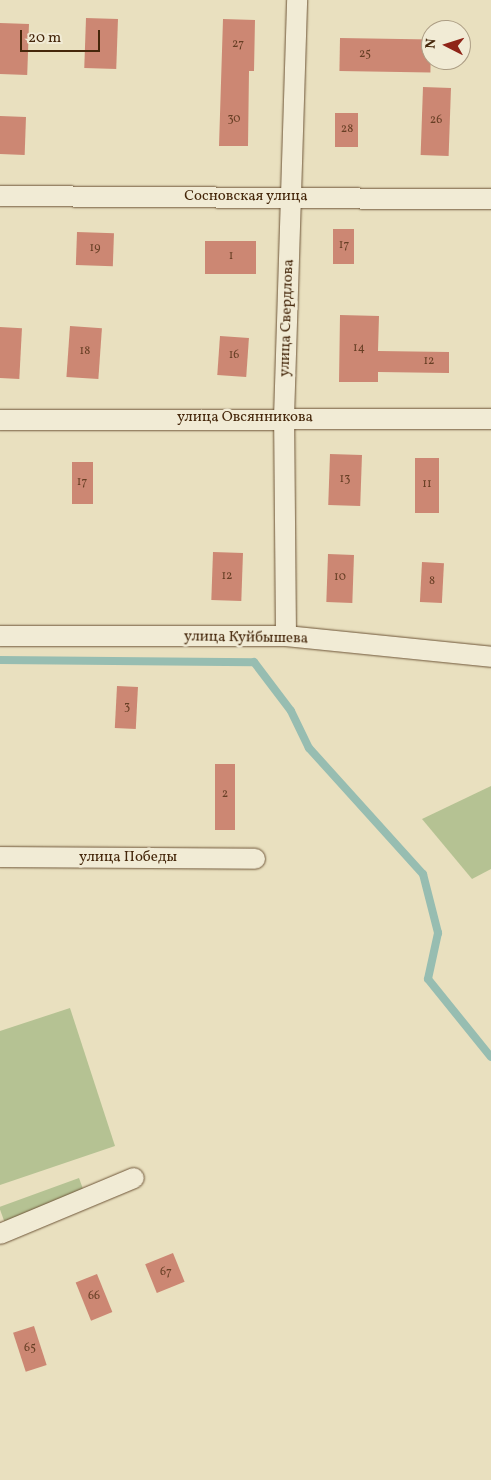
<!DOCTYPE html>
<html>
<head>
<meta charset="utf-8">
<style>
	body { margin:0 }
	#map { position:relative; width:491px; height:1480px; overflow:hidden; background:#e9e0bf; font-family:Vollkorn,serif }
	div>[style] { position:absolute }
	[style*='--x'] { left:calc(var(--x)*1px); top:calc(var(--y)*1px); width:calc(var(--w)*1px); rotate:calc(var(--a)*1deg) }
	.green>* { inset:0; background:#b5c293; transform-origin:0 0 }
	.stream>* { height:8px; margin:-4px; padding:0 4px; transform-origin:4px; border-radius:4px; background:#97bdb1 }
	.building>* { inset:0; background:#cc8773; transform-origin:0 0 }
	.roads { filter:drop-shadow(0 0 1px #6e5538) drop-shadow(0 0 1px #6e5538) }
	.minor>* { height:20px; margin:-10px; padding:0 10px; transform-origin:10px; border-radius:10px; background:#f1ebd5 }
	span { translate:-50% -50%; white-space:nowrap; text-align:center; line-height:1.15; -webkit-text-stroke:5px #f1ebd5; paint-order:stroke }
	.number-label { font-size:12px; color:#673f25 }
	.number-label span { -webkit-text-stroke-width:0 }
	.street-label { font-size:15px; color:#45270b }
	.north { position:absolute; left:421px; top:20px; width:50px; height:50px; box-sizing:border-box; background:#f1ebd5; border:1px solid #ac9d84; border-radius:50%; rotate:275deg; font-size:14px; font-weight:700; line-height:20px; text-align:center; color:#45270b }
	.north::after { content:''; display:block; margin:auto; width:18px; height:22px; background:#8f2418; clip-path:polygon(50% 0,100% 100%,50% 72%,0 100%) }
	.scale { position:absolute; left:20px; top:30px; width:80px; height:22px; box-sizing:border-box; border:2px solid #45270b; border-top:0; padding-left:6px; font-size:15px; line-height:18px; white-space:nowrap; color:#45270b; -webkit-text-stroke:4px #f1ebd5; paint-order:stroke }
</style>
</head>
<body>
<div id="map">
	<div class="green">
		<i style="clip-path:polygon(491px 786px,491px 869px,472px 879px,422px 819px)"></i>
		<i style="clip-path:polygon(70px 1008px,115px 1146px,0 1185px,0 1031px)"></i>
		<i style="left:79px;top:1178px;width:15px;height:85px;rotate:70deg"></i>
	</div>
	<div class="stream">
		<i style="--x:0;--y:660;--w:254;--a:0.5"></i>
		<i style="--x:254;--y:662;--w:61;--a:52.9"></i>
		<i style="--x:291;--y:711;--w:41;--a:64.1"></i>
		<i style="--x:309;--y:748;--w:170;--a:47.9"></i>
		<i style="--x:423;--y:874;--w:61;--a:75.7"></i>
		<i style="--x:438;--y:933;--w:47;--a:102.3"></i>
		<i style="--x:428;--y:979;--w:100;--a:51.1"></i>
	</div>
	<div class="building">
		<i style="left:86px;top:18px;width:32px;height:50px;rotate:2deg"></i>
		<i style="clip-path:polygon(223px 19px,255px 20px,254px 71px,249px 71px,248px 146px,219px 146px)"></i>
		<i style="left:0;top:23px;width:29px;height:51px;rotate:2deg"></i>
		<i style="left:340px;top:38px;width:91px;height:33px;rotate:1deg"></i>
		<i style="left:423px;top:87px;width:28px;height:68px;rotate:2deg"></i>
		<i style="left:335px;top:113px;width:23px;height:34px"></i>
		<i style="left:0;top:116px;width:26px;height:38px;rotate:2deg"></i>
		<i style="left:333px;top:229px;width:21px;height:35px"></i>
		<i style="left:77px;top:232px;width:37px;height:33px;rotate:2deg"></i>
		<i style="left:205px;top:241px;width:51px;height:33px"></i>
		<i style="clip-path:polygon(340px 315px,379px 316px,378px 351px,449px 352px,449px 373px,378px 372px,378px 382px,339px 382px)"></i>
		<i style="left:70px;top:326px;width:32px;height:51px;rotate:4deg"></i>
		<i style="left:0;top:327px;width:22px;height:51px;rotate:3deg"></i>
		<i style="left:220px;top:336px;width:29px;height:39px;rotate:4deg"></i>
		<i style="left:330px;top:454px;width:32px;height:51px;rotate:2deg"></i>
		<i style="left:415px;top:458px;width:24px;height:55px"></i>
		<i style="left:72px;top:462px;width:21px;height:42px"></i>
		<i style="left:213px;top:552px;width:30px;height:48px;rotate:2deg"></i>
		<i style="left:328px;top:554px;width:26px;height:48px;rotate:2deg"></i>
		<i style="left:422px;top:562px;width:22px;height:40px;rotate:3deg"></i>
		<i style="left:117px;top:686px;width:21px;height:42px;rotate:3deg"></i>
		<i style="left:215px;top:764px;width:20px;height:66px"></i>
		<i style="left:173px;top:1253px;width:31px;height:30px;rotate:68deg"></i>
		<i style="left:97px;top:1274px;width:41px;height:23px;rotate:68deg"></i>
		<i style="left:34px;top:1326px;width:41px;height:22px;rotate:72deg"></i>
	</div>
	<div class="roads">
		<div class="minor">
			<i style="--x:0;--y:196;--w:491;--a:0.4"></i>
			<i style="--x:0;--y:420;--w:491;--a:-0.1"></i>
			<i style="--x:0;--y:636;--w:286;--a:0"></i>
			<i style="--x:286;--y:636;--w:206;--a:5.8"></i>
			<i style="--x:286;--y:636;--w:218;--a:-90.5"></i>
			<i style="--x:284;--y:418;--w:418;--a:-88.2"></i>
			<i style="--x:0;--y:857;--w:255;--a:0.4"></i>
			<i style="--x:0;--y:1234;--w:145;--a:-22.7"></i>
		</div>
	</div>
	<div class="number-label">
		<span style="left:238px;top:45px">27</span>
		<span style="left:365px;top:55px">25</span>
		<span style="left:234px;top:120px">30</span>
		<span style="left:436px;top:121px">26</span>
		<span style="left:347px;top:130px">28</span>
		<span style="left:344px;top:246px">17</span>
		<span style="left:95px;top:249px">19</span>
		<span style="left:231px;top:257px">1</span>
		<span style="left:359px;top:349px">14</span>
		<span style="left:85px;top:352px">18</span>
		<span style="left:234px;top:356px">16</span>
		<span style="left:429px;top:362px">12</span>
		<span style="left:345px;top:480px">13</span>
		<span style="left:82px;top:483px">17</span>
		<span style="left:427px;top:485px">11</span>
		<span style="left:227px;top:577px">12</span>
		<span style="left:340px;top:578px">10</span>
		<span style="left:432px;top:582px">8</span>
		<span style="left:127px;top:708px">3</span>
		<span style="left:225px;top:795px">2</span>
		<span style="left:166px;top:1273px">67</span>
		<span style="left:94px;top:1297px">66</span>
		<span style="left:30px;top:1349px">65</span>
	</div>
	<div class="street-label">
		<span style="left:246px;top:197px">Сосновская улица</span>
		<span style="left:287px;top:318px;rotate:-88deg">улица Свердлова</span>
		<span style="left:245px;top:418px">улица Овсянникова</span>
		<span style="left:246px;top:638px;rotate:1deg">улица Куйбышева</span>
		<span style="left:128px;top:858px">улица Победы</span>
	</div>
	<div class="north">N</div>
	<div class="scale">20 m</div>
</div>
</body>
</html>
